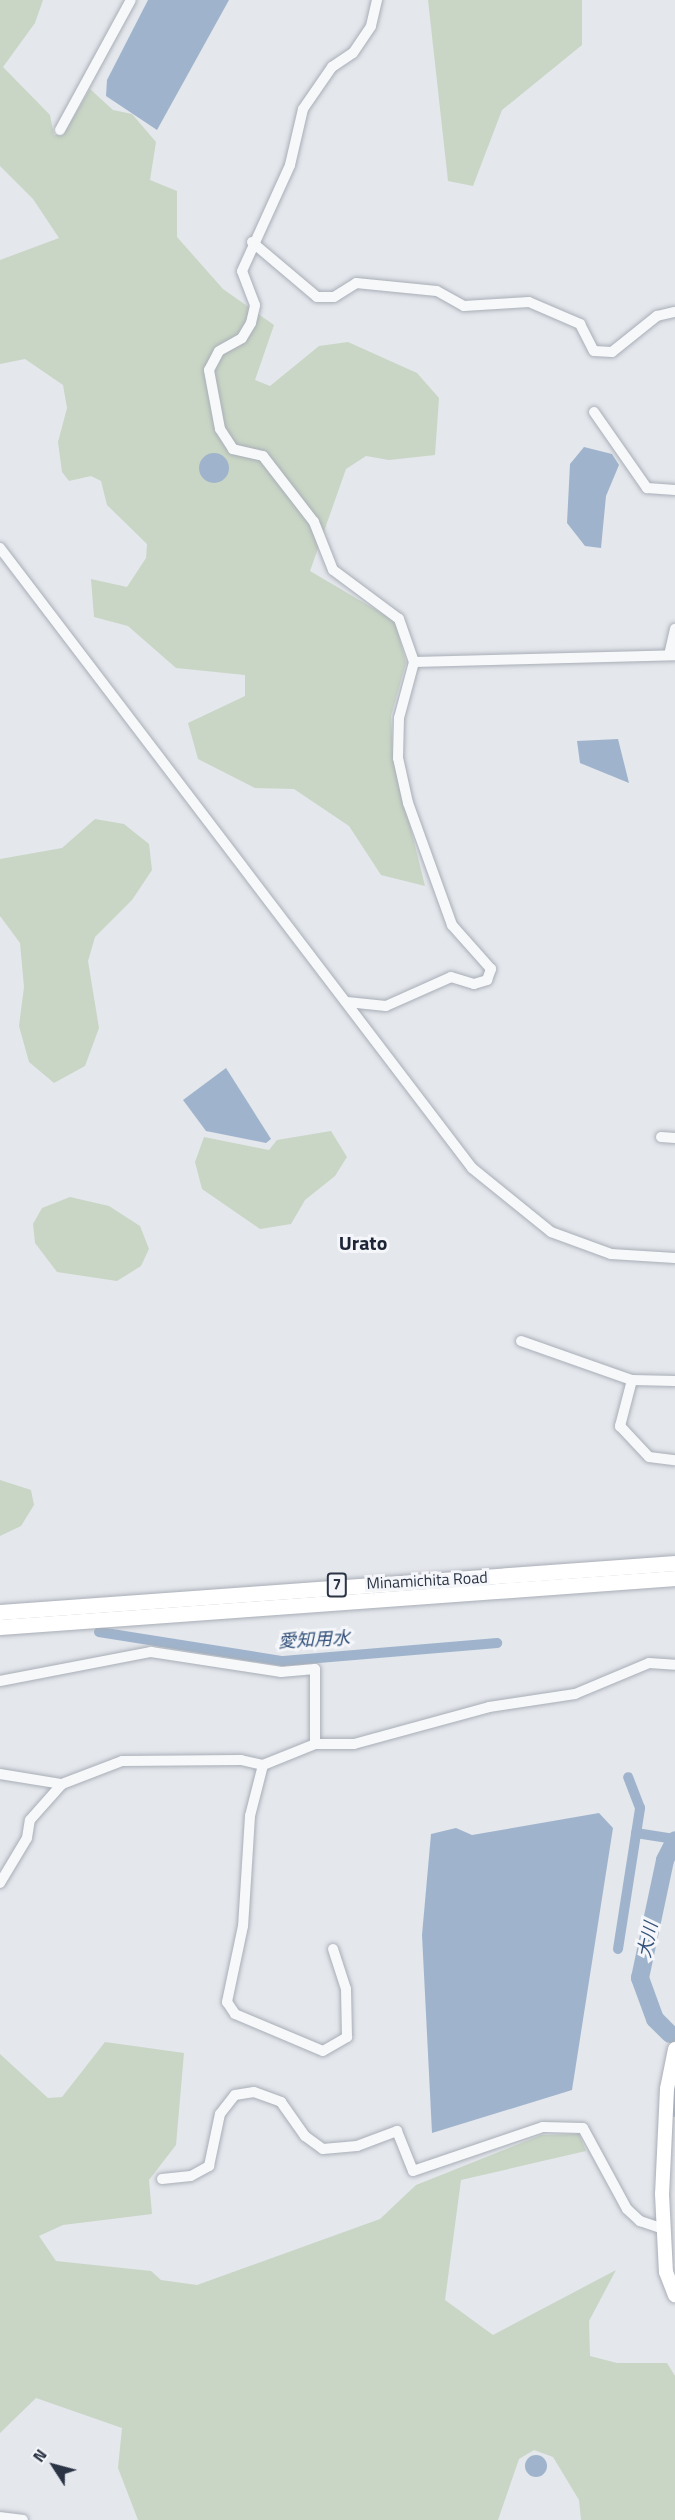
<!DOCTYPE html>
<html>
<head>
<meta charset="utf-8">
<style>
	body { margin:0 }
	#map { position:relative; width:675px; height:2520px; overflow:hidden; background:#e4e7ec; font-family:"Titillium Web","Noto Sans JP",sans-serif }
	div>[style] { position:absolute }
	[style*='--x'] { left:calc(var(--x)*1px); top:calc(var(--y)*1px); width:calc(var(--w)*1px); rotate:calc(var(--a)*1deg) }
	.green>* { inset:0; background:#c9d6c5 }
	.water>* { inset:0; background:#9fb4cc }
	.round { border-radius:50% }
	.canal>* { height:10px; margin:-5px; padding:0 5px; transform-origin:5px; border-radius:5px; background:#9fb4cc }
	.river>* { height:18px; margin:-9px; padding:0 9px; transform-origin:9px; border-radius:9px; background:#9fb4cc }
	.roads { filter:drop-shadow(0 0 2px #a9aeb7) drop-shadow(0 0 2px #a9aeb7) }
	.minor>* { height:10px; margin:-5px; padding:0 5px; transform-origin:5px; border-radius:5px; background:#f7f8fa }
	.major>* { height:14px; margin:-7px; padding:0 7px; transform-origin:7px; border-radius:7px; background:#fff }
	.highway>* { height:15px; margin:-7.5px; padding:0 7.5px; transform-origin:7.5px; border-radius:7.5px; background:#fff }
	span { translate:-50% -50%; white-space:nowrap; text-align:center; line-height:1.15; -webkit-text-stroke:6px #f4f6f9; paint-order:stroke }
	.shield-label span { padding:2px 4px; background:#f4f6f9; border:2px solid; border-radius:4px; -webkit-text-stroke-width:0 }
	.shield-label { font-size:15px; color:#2b3445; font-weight:700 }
	.street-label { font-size:16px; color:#2b3445 }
	.water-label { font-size:18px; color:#34527a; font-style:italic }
	.quarter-label { font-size:20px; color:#1d2536; font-weight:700 }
	.north { position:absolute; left:24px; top:2436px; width:60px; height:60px; -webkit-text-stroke:4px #f4f6f9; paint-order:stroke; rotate:306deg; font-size:16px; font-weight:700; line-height:24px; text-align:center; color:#2b3445 }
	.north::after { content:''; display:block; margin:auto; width:21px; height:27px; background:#2b3445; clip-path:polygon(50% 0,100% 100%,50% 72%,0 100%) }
</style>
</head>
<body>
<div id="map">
	<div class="green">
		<i style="clip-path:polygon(0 0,43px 0,35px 23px,3px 67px,50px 115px,54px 135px,63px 135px,90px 89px,113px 110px,132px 114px,156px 142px,150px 180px,177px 191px,177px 237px,223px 289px,274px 325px,255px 380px,270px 386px,319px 346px,348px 342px,417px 373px,439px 398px,435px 455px,389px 460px,366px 456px,346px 469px,310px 571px,395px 621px,406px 663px,391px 716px,393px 757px,425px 886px,381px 875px,349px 826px,294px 789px,255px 788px,198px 759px,188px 723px,245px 696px,245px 675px,176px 668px,128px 626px,94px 617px,91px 579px,127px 587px,146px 558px,147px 544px,107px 505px,101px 481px,91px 476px,69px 481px,62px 472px,58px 442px,67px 408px,63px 385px,25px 359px,0 364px,0 260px,59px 238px,33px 199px,0 166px)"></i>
		<i style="clip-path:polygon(428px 0,582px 0,582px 45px,502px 110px,473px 186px,448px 181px)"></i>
		<i style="clip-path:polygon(95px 819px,124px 824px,149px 844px,152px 870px,132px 900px,95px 937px,88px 961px,99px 1028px,85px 1066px,54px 1083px,29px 1062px,19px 1026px,24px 987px,20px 943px,0 916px,0 859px,62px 848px)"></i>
		<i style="clip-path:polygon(331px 1131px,347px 1157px,335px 1176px,305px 1200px,291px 1224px,260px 1229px,202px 1189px,195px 1162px,204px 1137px,269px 1150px,277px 1140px)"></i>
		<i style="clip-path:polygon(70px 1197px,109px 1206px,140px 1226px,149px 1249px,141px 1266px,117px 1281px,57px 1272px,35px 1243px,33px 1224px,42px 1208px)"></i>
		<i style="clip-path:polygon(0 1480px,31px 1490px,34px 1505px,21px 1526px,0 1536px)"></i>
		<i style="clip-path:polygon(105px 2042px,184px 2053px,176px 2145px,149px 2180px,152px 2214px,63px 2225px,39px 2236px,56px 2261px,151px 2271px,161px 2280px,197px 2285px,380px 2219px,416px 2185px,541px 2135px,579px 2134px,586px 2151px,461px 2180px,445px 2300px,493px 2335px,616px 2270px,589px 2321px,590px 2356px,617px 2363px,667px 2363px,675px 2376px,675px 2520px,581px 2520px,579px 2500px,553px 2457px,534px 2450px,519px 2459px,498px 2520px,138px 2520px,118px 2468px,122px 2428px,36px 2398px,0 2433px,0 2054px,48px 2098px,62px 2097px)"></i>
	</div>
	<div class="water">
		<i style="clip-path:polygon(148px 0,229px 0,157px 130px,106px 96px,107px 80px)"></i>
		<i style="clip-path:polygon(584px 447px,612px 454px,619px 465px,606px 496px,601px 548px,585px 546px,567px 523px,570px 464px)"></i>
		<i class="round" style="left:199px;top:453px;width:30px;height:30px"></i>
		<i style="clip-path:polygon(618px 739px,629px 783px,580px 763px,577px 741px)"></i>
		<i style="clip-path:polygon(226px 1068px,271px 1139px,266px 1143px,206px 1131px,183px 1100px)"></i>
		<i style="clip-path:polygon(599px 1813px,613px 1828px,572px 2090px,432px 2133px,422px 1935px,431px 1834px,456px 1828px,472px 1835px)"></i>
		<i class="round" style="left:525px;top:2455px;width:22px;height:22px"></i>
	</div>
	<div class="canal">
		<i style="--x:99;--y:1632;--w:186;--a:9"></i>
		<i style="--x:283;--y:1661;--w:215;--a:-4.8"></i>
		<i style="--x:636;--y:1833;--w:39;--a:9"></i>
		<i style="--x:618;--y:1949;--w:143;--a:-81.1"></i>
		<i style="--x:640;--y:1808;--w:33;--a:-111"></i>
		<i style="--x:675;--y:2084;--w:28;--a:90"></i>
	</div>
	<div class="river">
		<i style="--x:670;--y:2034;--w:21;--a:-135"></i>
		<i style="--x:655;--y:2019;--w:44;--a:-110.1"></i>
		<i style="--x:640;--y:1978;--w:121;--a:-78"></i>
		<i style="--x:665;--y:1860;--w:22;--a:-63"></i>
	</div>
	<div class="roads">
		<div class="minor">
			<i style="--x:60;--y:130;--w:148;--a:-61.4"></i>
			<i style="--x:252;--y:242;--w:85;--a:40.2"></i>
			<i style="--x:317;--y:297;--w:17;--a:0"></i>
			<i style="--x:334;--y:297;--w:26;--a:-32"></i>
			<i style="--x:356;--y:283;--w:81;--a:5.6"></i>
			<i style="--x:437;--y:291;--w:31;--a:29"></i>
			<i style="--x:464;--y:306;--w:65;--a:-3.5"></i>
			<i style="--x:529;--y:302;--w:56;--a:23.3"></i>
			<i style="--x:580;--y:324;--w:30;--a:63"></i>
			<i style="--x:594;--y:351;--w:18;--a:3"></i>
			<i style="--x:612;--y:352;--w:58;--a:-38.7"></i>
			<i style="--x:657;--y:316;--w:18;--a:-13"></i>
			<i style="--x:594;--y:412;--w:93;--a:55.1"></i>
			<i style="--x:647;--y:488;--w:28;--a:4"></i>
			<i style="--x:0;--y:548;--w:779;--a:52.72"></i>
			<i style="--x:472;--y:1168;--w:102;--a:39"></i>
			<i style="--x:551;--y:1232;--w:64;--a:20.1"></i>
			<i style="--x:611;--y:1254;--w:64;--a:3.6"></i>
			<i style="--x:669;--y:655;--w:27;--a:-77"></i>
			<i style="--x:414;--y:662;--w:261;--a:-1.5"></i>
			<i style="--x:347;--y:1002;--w:39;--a:6"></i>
			<i style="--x:386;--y:1006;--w:71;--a:-24"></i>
			<i style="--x:451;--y:977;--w:24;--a:17"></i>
			<i style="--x:474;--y:984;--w:14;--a:-17"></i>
			<i style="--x:487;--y:980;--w:12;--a:-70"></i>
			<i style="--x:491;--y:969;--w:59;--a:-131.6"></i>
			<i style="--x:452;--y:925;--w:130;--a:-109.8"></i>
			<i style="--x:408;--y:803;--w:46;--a:-102.5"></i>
			<i style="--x:398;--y:758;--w:40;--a:-88.6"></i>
			<i style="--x:399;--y:718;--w:58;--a:-75"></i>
			<i style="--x:414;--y:662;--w:46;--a:-109.2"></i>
			<i style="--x:399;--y:619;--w:82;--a:-143.4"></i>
			<i style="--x:333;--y:570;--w:52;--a:-111.6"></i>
			<i style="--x:314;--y:522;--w:83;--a:-127.7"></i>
			<i style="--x:263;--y:456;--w:31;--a:-167"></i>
			<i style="--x:233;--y:449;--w:24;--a:-123"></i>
			<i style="--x:220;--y:429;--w:60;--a:-100.6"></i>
			<i style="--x:209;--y:370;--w:21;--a:-62"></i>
			<i style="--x:219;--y:351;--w:26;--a:-29"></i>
			<i style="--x:242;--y:338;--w:17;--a:-59"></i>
			<i style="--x:251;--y:323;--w:18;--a:-77"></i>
			<i style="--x:255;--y:305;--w:36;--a:-111"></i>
			<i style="--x:242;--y:271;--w:116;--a:-65.6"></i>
			<i style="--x:290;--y:165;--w:57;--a:-76.9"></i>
			<i style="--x:303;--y:109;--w:51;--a:-55.4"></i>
			<i style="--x:332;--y:67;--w:25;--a:-34"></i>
			<i style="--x:353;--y:53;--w:32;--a:-56"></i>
			<i style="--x:371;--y:26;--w:27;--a:-77"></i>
			<i style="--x:661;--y:1137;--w:14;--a:4"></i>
			<i style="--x:521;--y:1341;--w:118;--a:19.4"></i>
			<i style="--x:632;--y:1380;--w:43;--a:1.3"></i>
			<i style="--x:632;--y:1380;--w:48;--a:104.6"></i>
			<i style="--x:620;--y:1426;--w:42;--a:46.9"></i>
			<i style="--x:649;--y:1457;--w:26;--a:7"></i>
			<i style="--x:0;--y:1681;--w:154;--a:-10.9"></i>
			<i style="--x:151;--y:1652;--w:132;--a:8.7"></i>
			<i style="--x:281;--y:1672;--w:34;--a:-5"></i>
			<i style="--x:315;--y:1669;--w:75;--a:90"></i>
			<i style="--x:263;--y:1765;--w:53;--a:104.3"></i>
			<i style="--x:250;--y:1816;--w:110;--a:93.6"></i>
			<i style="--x:243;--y:1926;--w:78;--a:101.9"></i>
			<i style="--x:227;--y:2002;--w:14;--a:56"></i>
			<i style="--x:235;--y:2014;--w:95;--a:22.8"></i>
			<i style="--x:323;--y:2051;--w:28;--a:-30"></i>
			<i style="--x:347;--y:2037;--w:48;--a:-91.2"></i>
			<i style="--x:346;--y:1989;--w:42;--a:-108"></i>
			<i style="--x:0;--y:1774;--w:63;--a:9.2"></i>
			<i style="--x:0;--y:1883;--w:52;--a:-59"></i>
			<i style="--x:27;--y:1838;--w:18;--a:-81"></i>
			<i style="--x:30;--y:1820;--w:48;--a:-48.4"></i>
			<i style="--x:62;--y:1784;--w:64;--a:-21"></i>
			<i style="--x:122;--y:1761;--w:119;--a:-0.5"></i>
			<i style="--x:241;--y:1760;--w:23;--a:13"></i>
			<i style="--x:263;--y:1765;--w:56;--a:-22"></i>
			<i style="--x:315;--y:1744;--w:39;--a:0"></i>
			<i style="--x:354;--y:1744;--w:140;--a:-15.3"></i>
			<i style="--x:489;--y:1707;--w:87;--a:-8.6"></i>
			<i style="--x:575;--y:1694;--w:80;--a:-22.7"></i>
			<i style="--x:649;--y:1663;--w:26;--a:4"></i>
			<i style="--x:162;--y:2179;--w:29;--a:-6"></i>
			<i style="--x:191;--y:2176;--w:21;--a:-29"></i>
			<i style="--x:209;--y:2166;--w:53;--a:-78.1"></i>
			<i style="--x:220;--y:2114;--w:24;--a:-52"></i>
			<i style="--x:235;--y:2095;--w:19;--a:-9"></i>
			<i style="--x:254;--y:2092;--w:29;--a:20"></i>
			<i style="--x:281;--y:2102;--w:42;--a:54.8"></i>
			<i style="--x:305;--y:2136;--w:22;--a:36"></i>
			<i style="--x:323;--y:2149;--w:34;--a:-5"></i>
			<i style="--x:357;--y:2146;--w:43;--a:-20.6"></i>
			<i style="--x:397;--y:2131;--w:43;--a:68.2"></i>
			<i style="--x:413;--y:2171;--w:137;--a:-18.7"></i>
			<i style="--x:543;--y:2127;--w:40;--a:1.4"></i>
			<i style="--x:583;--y:2128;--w:92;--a:61.5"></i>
			<i style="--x:627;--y:2209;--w:18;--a:43"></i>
			<i style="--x:640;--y:2221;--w:24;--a:19"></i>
			<i style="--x:0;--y:2517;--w:23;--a:7"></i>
		</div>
		<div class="major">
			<i style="--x:675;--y:2049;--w:41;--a:101.3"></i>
			<i style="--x:667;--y:2089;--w:105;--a:92.7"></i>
			<i style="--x:662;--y:2194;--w:78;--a:87.1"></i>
			<i style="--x:666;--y:2272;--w:25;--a:69"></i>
		</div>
		<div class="highway">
			<i style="--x:0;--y:1612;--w:677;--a:-4.15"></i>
			<i style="--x:0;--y:1627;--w:677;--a:-4.15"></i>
		</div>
	</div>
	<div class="shield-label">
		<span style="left:337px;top:1585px">7</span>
	</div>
	<div class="street-label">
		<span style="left:427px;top:1580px;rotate:-3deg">Minamichita Road</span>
	</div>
	<div class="water-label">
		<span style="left:314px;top:1640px;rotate:-3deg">愛知用水</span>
		<span style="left:648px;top:1940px;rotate:-78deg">大川</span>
	</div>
	<div class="quarter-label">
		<span style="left:363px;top:1242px">Urato</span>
	</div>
	<div class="north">N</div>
</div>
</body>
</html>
